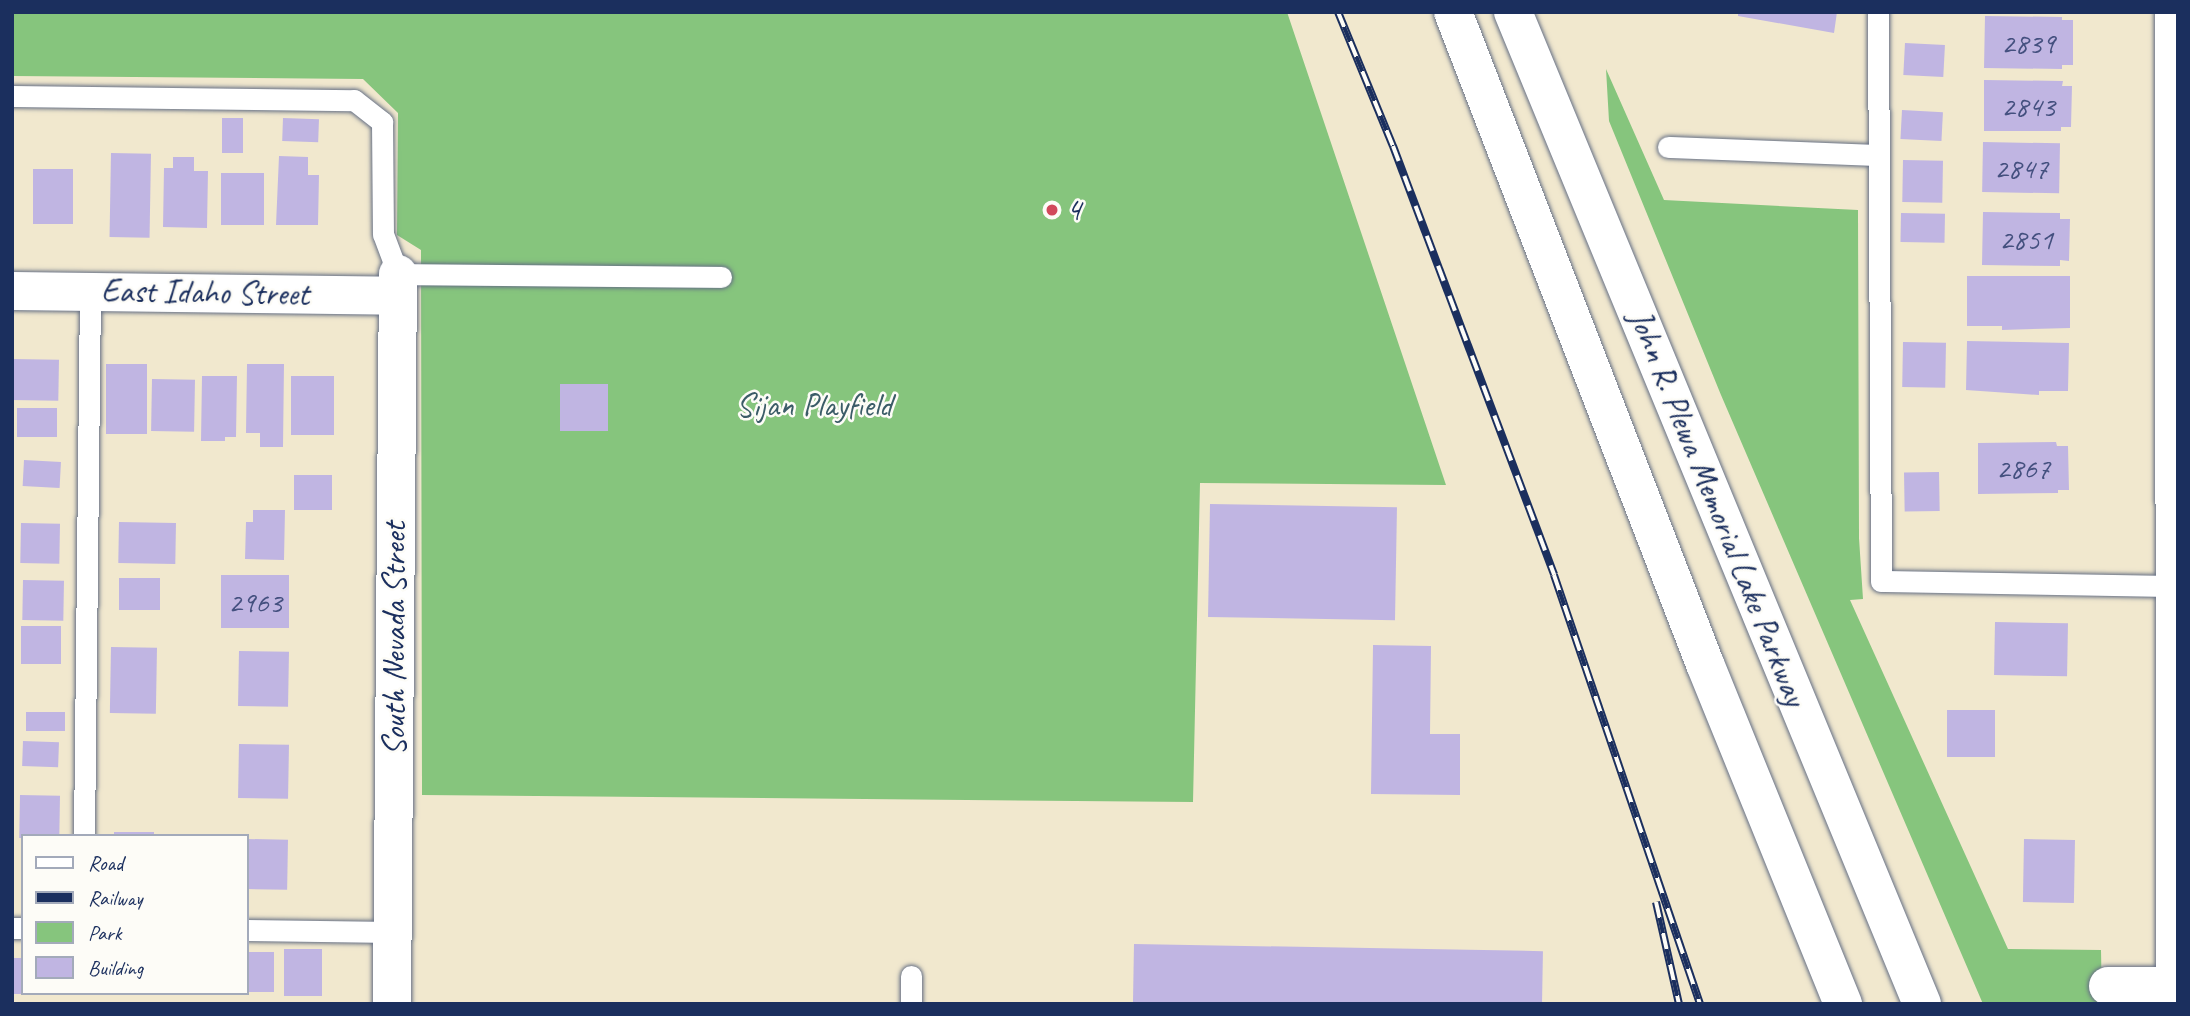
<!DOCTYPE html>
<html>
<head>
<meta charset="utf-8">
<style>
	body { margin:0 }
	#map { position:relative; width:2190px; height:1016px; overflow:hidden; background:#f1e8ce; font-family:Caveat,sans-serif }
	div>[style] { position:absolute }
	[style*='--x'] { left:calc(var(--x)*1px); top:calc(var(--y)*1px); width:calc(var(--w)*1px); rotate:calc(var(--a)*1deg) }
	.green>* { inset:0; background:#86c57d }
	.building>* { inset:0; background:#c0b5e2; transform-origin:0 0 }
	.roads { filter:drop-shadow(0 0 2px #667085) drop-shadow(0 0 2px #667085) }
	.service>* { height:21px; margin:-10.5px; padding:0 10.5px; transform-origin:10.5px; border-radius:10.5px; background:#fff }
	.minor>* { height:38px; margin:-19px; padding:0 19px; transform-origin:19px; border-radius:19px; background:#fff }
	.primary>* { height:38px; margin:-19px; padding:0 19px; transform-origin:19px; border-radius:19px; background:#fff }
	.rail>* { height:8px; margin-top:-4px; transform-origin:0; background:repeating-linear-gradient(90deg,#fdfcf7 0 16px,#1b2f5e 0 32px); box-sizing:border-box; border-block:2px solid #1b2f5e }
	.dots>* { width:19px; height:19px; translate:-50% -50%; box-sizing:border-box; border:4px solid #fdfcf7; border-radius:50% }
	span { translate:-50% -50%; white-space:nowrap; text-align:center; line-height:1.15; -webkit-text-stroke:5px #fdfcf7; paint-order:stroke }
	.number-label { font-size:30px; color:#44507f }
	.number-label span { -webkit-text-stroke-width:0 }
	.poi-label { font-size:33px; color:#1b2f5e }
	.left { translate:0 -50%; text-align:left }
	.street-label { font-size:33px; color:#1b2f5e }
	.park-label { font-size:33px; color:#3b5c67 }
	.frame { position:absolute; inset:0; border:14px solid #1b2f5e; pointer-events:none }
	.legend { position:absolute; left:21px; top:834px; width:228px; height:161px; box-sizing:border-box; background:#fdfcf7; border:2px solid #a3aaba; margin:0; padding:9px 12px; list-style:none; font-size:21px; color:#1b2f5e }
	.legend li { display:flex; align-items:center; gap:14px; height:35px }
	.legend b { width:35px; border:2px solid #a3aaba }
</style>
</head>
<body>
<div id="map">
	<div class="green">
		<i style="clip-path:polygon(12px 12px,1287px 12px,1446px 485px,1200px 483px,1193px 802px,422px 795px,421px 250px,397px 235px,398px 113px,363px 79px,12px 76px)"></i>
		<i style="clip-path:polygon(1606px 69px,1664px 200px,1858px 210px,1859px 538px,1863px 599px,1850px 600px,2008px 949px,2101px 950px,2102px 1004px,1983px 1004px,1721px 395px,1609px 121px)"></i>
	</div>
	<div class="building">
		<i style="clip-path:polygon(1738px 12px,1837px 12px,1834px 33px,1738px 16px)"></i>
		<i style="clip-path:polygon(1985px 16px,2062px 17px,2062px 20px,2073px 20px,2073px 65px,2062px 65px,2062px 69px,1984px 68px)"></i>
		<i style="left:1905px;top:43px;width:40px;height:32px;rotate:3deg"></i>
		<i style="clip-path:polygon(1984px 80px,2063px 81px,2062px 86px,2072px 86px,2071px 127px,2061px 127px,2061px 131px,1984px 131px)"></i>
		<i style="left:1902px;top:110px;width:41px;height:29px;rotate:3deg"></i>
		<i style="left:222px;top:118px;width:21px;height:35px"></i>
		<i style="left:283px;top:118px;width:36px;height:23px;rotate:2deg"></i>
		<i style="left:1983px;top:142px;width:77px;height:50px;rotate:1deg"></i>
		<i style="left:111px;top:153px;width:40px;height:84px;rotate:1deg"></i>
		<i style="clip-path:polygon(279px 156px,308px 157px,308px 175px,319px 175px,318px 225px,276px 225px)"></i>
		<i style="clip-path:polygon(173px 157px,194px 157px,194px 171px,208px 171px,207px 228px,163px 227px,164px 168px,173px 168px)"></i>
		<i style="left:1903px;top:160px;width:40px;height:42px;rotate:1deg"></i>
		<i style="left:33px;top:169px;width:40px;height:55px"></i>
		<i style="left:221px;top:173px;width:43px;height:52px"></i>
		<i style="clip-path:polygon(1983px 212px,2060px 213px,2060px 219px,2070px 219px,2069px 261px,2060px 260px,2060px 266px,1982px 265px)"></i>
		<i style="left:1901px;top:213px;width:44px;height:29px;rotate:1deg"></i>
		<i style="clip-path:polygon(1967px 276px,2070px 276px,2070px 328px,2002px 330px,2002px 326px,1967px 326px)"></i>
		<i style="clip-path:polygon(1967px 341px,2069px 343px,2068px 391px,2039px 391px,2039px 395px,1966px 390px)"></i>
		<i style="left:1903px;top:342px;width:43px;height:45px;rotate:1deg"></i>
		<i style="left:12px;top:359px;width:47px;height:41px;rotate:1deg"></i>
		<i style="left:106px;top:364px;width:41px;height:70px"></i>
		<i style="clip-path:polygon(247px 364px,284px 364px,283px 447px,260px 447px,260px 433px,246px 433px)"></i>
		<i style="clip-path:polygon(202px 376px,237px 376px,236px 437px,225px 437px,225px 441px,201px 441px)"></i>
		<i style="left:291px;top:376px;width:43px;height:59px"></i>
		<i style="left:152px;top:379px;width:43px;height:52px;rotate:1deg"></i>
		<i style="left:560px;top:384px;width:48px;height:47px"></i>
		<i style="left:17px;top:408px;width:40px;height:29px"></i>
		<i style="clip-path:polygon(2056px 442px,2057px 446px,2068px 446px,2069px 490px,2058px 490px,2058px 493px,1978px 494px,1978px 443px)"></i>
		<i style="left:24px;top:460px;width:37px;height:26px;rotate:3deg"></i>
		<i style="left:1939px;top:472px;width:39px;height:35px;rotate:89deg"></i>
		<i style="left:294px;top:475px;width:38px;height:35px"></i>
		<i style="left:1210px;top:504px;width:187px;height:113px;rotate:1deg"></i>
		<i style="clip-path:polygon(253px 510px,285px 510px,284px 560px,245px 559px,246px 522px,253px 522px)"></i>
		<i style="left:119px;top:522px;width:57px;height:41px;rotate:1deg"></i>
		<i style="left:21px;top:523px;width:39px;height:40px;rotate:1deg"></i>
		<i style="left:221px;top:575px;width:68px;height:53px"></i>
		<i style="left:119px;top:578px;width:41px;height:32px"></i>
		<i style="left:23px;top:580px;width:41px;height:40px;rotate:1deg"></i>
		<i style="left:1995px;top:622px;width:73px;height:53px;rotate:1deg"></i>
		<i style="left:21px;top:626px;width:40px;height:38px"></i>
		<i style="clip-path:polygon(1373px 645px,1431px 646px,1430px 734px,1460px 734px,1460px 795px,1371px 794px)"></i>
		<i style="left:111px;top:647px;width:46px;height:66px;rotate:1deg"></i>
		<i style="left:239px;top:651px;width:50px;height:55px;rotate:1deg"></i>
		<i style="left:1947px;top:710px;width:48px;height:47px"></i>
		<i style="left:26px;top:712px;width:39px;height:19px"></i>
		<i style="left:23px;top:741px;width:36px;height:25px;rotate:2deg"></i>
		<i style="left:239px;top:744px;width:50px;height:54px;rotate:1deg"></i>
		<i style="left:20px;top:795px;width:40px;height:43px;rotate:1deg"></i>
		<i style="left:114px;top:832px;width:40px;height:4px"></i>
		<i style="left:247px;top:839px;width:41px;height:50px;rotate:1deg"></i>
		<i style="left:2024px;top:839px;width:51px;height:63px;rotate:1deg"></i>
		<i style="left:1134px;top:944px;width:409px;height:60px;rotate:1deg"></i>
		<i style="left:284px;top:949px;width:38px;height:47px"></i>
		<i style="left:247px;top:952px;width:27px;height:40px"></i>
		<i style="left:12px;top:958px;width:11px;height:36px"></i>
	</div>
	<div class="roads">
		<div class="service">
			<i style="--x:1878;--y:12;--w:569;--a:89.7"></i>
			<i style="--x:1881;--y:581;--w:293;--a:1"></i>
			<i style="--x:12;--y:96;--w:342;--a:0.7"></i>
			<i style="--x:354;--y:100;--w:36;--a:38"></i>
			<i style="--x:382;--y:122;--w:112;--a:89.5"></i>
			<i style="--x:383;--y:234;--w:43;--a:69.4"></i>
			<i style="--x:398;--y:274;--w:323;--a:0.5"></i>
			<i style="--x:1668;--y:147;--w:211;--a:2.2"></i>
			<i style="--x:84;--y:836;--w:544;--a:-89.37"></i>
			<i style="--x:12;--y:928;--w:11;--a:0"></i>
			<i style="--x:247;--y:930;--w:146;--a:0.8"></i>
			<i style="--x:911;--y:976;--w:28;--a:90"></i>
		</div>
		<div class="minor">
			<i style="--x:2174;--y:12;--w:974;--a:89.94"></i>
			<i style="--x:12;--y:291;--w:386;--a:0.7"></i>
			<i style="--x:2108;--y:986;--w:70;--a:0"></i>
			<i style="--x:392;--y:1004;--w:730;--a:-89.53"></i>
		</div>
		<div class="primary">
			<i style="--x:1453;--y:12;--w:699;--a:68.87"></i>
			<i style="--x:1705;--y:664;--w:367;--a:67.9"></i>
			<i style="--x:1513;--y:12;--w:1073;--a:67.59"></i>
		</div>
	</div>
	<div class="rail">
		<i style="--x:1338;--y:12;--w:145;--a:67.7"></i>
		<i style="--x:1393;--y:146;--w:458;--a:69.4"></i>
		<i style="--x:1554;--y:575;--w:453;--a:71.2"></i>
		<i style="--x:1656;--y:902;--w:105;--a:77.3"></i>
	</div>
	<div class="dots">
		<i style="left:1052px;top:210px;background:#d1495b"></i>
	</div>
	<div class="number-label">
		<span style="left:2028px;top:43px">2839</span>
		<span style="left:2028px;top:106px">2843</span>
		<span style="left:2021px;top:168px">2847</span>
		<span style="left:2026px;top:239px">2851</span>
		<span style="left:2023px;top:468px">2867</span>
		<span style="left:255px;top:602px">2963</span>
	</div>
	<div class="poi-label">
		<span class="left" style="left:1066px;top:210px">4</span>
	</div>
	<div class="street-label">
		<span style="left:205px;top:293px;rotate:1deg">East Idaho Street</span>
		<span style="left:1717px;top:508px;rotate:68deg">John R. Plewa Memorial Lake Parkway</span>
		<span style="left:395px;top:639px;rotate:-90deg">South Nevada Street</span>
	</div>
	<div class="park-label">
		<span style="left:814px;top:406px">Sijan Playfield</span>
	</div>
	<div class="frame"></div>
	<ul class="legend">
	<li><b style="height:9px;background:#fff"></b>Road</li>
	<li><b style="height:9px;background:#1b2f5e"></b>Railway</li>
	<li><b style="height:19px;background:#86c57d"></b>Park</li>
	<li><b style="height:19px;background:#c0b5e2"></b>Building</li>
	</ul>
</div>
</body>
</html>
